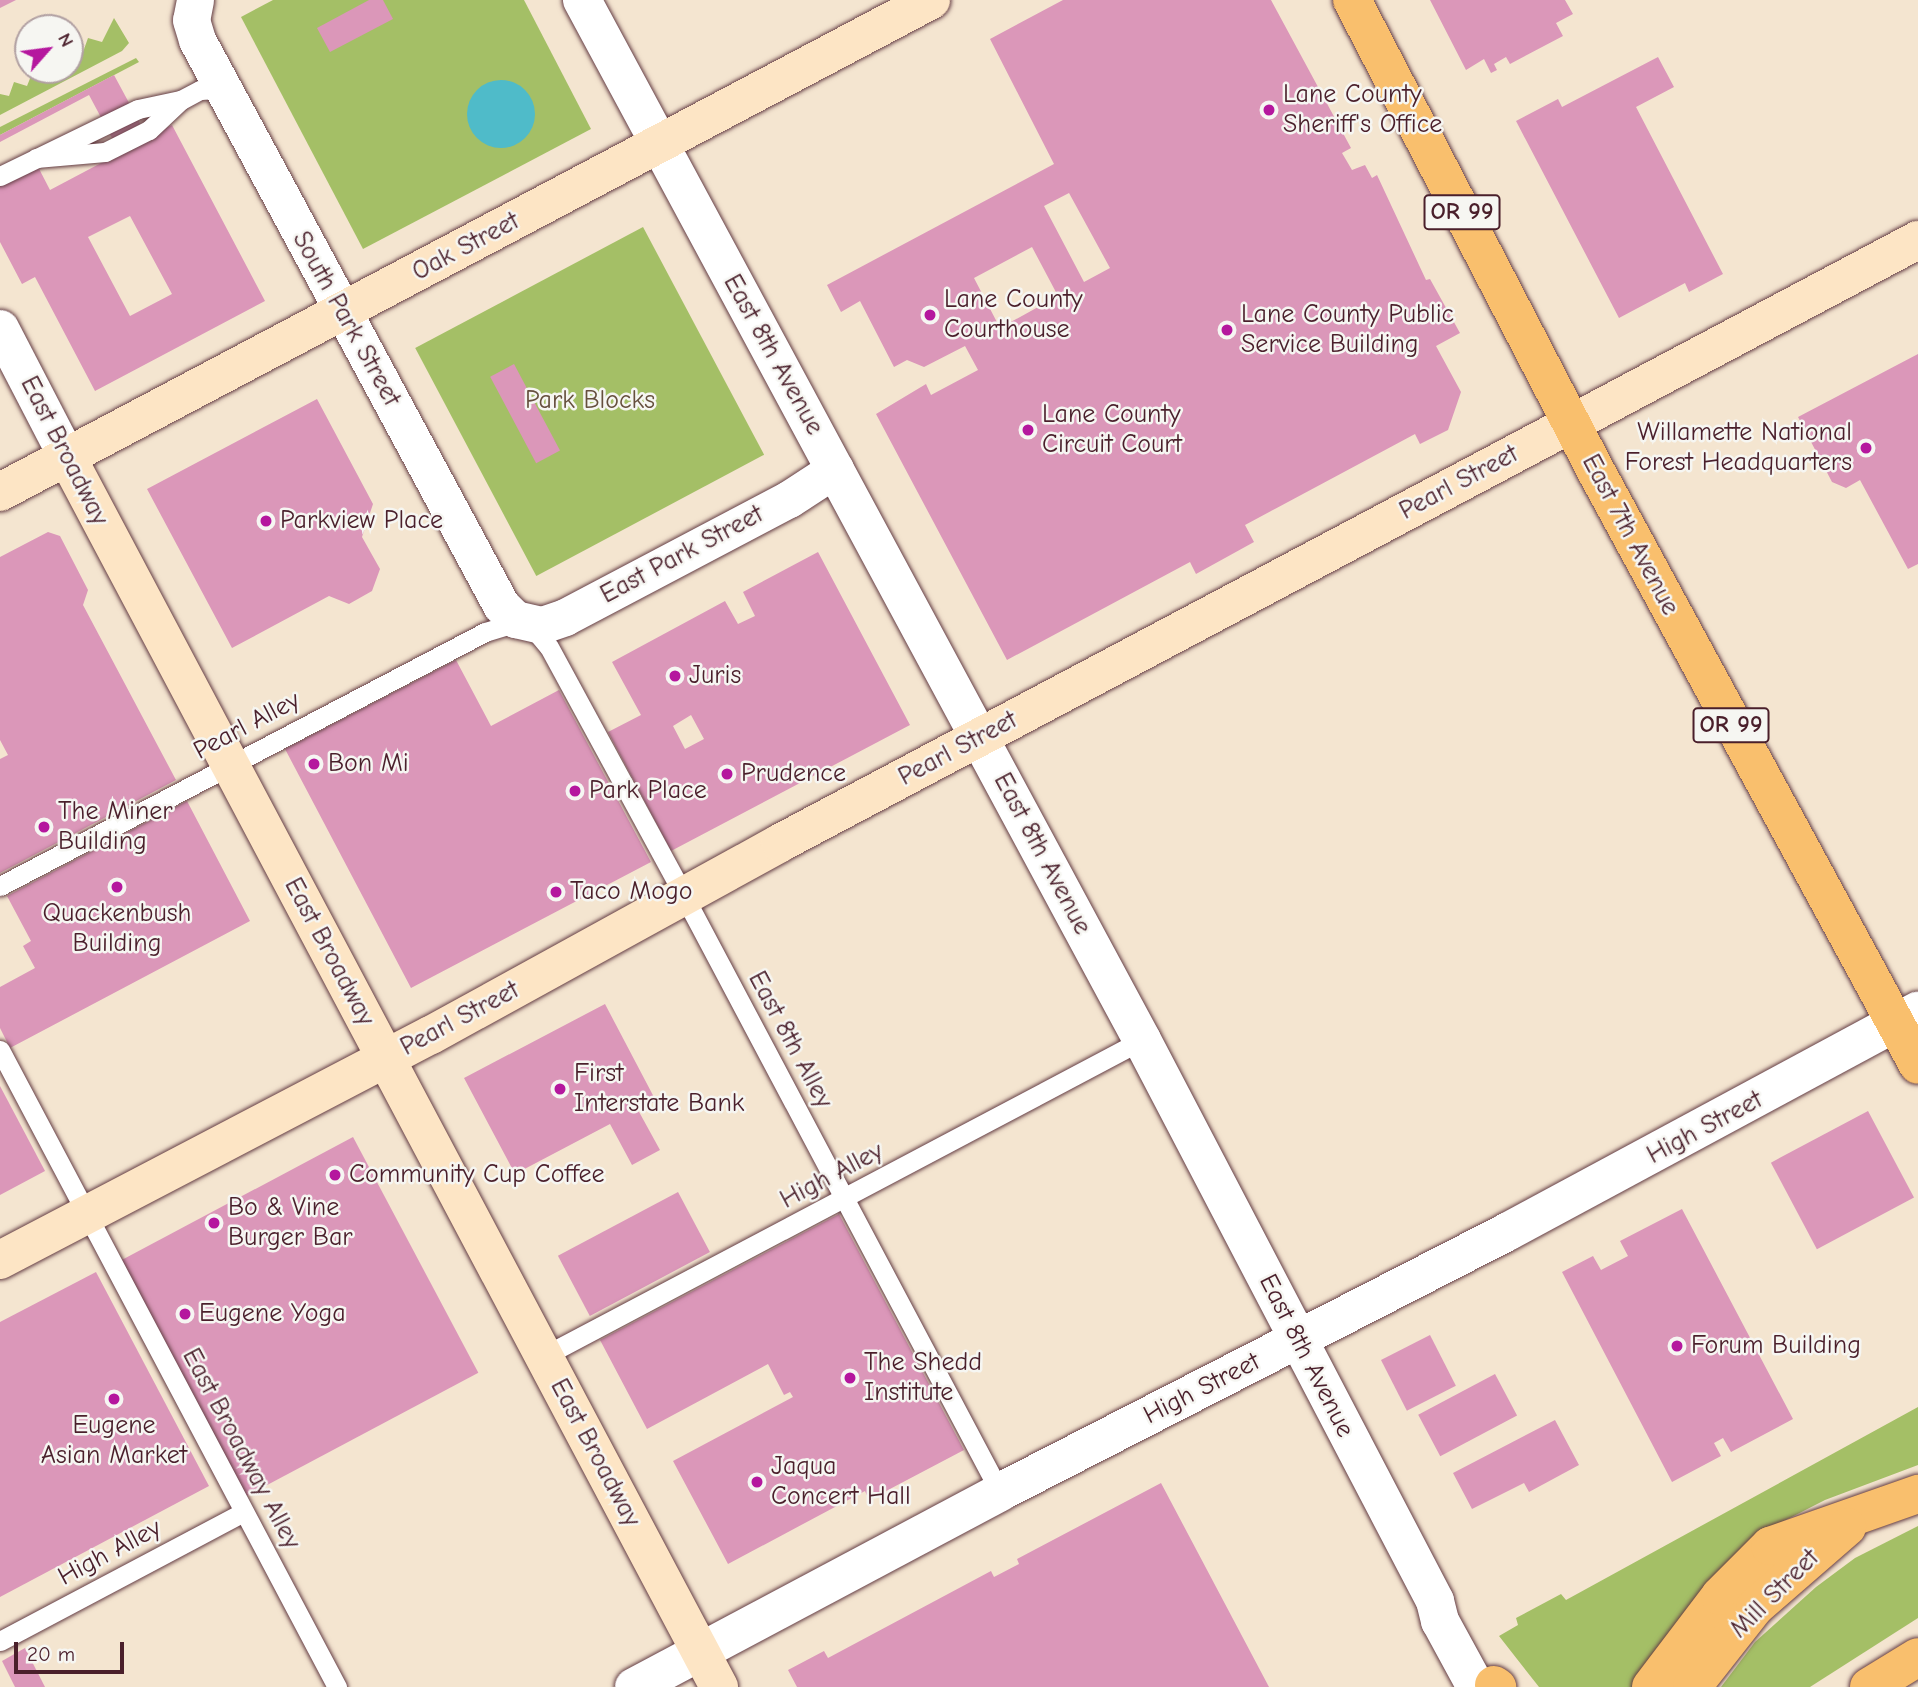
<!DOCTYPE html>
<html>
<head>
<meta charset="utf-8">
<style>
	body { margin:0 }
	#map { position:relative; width:1918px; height:1687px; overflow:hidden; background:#f4e5d0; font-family:"Comic Neue",sans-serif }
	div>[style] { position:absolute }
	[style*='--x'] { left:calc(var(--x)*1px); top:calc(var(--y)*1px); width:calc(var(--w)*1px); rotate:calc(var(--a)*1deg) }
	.green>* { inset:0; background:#a4bf66; transform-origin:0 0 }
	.water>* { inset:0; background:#4fbbc9 }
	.round { border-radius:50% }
	.building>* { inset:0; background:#db97b9; transform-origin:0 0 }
	.roads { filter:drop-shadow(0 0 2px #643d44) drop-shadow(0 0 2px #643d44) }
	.service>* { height:19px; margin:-9.5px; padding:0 9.5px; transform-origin:9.5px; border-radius:9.5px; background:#fff }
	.minor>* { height:37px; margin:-18.5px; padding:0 18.5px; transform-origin:18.5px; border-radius:18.5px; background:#fff }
	.tertiary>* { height:38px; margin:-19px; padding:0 19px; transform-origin:19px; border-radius:19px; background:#fff }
	.secondary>* { height:38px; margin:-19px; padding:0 19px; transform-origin:19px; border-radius:19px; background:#fde5c5 }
	.primary>* { height:38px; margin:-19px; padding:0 19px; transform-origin:19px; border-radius:19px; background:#f9bf6d }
	.dots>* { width:19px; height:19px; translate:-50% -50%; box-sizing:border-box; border:4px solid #f6f6f2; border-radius:50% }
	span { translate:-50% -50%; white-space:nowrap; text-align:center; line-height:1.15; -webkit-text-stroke:5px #f6f6f2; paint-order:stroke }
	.shield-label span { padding:2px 5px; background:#f6f6f2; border:2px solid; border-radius:5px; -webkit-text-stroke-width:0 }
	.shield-label { font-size:24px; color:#4a1f2b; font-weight:700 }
	.poi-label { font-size:26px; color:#4a1f2b }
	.left { translate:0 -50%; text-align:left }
	.right { translate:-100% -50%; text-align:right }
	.street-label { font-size:26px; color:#4a1f2b }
	.park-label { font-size:26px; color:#654f3d }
	.north { position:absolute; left:14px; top:14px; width:70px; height:70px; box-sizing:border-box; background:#f6f6f2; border:2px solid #b1a0a2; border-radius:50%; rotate:62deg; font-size:19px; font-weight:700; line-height:28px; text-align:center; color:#4a1f2b }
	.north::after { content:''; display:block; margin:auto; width:24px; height:32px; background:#b5179e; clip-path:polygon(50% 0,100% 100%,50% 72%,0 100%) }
	.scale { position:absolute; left:14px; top:1642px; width:110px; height:32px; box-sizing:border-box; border:4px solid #4a1f2b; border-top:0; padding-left:9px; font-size:21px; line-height:24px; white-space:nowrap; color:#4a1f2b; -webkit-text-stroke:5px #f6f6f2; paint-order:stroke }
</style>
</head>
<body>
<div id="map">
	<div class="green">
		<i style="clip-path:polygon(273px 0,524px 0,591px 129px,363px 249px,241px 17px)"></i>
		<i style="clip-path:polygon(114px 18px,129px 43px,122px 51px,0 115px,0 94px,9px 96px,14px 82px,27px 86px,33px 71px,49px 76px,52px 70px,70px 70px,72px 48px,83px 52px,88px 38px,102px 42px)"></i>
		<i style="clip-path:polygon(136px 58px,139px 62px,0 135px,0 127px)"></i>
		<i style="left:643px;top:227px;width:258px;height:258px;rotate:62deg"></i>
		<i style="clip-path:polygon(1918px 1407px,1918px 1465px,1825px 1500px,1778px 1524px,1633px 1687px,1539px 1687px,1499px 1636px,1518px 1625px,1516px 1618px,1561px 1594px,1566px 1600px)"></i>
		<i style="clip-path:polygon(1918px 1526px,1918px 1618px,1810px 1687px,1721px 1687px,1755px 1642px,1816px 1587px,1855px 1558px)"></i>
	</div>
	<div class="water">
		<i class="round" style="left:467px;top:80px;width:68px;height:68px"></i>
	</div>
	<div class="building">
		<i style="clip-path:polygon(0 0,16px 0,0 8px)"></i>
		<i style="clip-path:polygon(369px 0,383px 0,393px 19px,330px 52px,317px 28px)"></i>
		<i style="clip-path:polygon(evenodd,1063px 0,1271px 0,1351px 148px,1342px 153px,1352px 170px,1365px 165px,1372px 178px,1377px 175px,1426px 280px,1430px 279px,1460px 333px,1436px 346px,1461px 392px,1448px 430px,1420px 444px,1415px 434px,1245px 525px,1254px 542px,1196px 574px,1190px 562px,1007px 660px,876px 414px,926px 384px,931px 395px,978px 370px,965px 346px,924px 367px,907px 360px,894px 367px,860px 301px,841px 312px,827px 285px,1054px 164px,990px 39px,1063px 0,1069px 193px,1110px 268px,1084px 282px,1044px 206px,1069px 193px,1063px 0,1032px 247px,1058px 296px,1000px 328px,974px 278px,1032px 247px)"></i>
		<i style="clip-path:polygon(1430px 0,1565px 0,1573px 14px,1556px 23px,1563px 36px,1510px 64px,1506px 57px,1494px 64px,1497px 70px,1491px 73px,1484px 59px,1466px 70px)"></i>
		<i style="clip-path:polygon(1658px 57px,1674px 87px,1636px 107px,1723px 274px,1689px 292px,1685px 283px,1619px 318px,1516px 121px,1558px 99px,1562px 107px)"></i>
		<i style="clip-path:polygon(evenodd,114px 75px,148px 138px,172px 125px,265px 301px,95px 391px,35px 277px,22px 284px,0 242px,0 181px,35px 161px,50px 190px,120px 153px,89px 95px,0 142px,0 135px,114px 75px,130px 216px,172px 294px,130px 316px,88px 237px,130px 216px)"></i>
		<i style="clip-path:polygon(1918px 354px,1918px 564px,1908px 569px,1860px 480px,1846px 488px,1832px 482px,1798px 417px)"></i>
		<i style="left:514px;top:364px;width:98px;height:27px;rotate:62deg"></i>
		<i style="clip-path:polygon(317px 399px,373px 504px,362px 537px,380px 569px,372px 591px,349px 604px,329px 596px,232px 648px,147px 489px)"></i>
		<i style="clip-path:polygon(48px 532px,60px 536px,88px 590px,83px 605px,176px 780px,0 873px,0 759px,8px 755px,0 740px,0 557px)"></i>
		<i style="clip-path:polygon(evenodd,818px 552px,910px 725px,671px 851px,608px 732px,641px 715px,612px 662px,725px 601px,738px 624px,755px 616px,743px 592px,818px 552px,691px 715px,704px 739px,685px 749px,673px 726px,691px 715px)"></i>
		<i style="clip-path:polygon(456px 660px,491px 726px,559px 690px,651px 862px,411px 988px,285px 749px)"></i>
		<i style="clip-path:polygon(187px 801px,250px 921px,10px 1048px,0 1028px,0 987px,35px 968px,23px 946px,31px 941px,7px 896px)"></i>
		<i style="clip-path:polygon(605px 1004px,656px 1101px,638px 1110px,660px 1150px,632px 1165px,610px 1124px,515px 1174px,464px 1078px)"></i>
		<i style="clip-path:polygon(0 1086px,45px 1171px,0 1195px)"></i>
		<i style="left:1868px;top:1111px;width:98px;height:110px;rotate:62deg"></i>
		<i style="left:353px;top:1137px;width:267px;height:263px;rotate:62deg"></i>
		<i style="left:678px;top:1192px;width:68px;height:136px;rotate:62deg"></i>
		<i style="clip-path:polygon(1682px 1209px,1793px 1419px,1731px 1452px,1723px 1438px,1714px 1443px,1721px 1456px,1672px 1482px,1562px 1272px,1593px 1256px,1601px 1270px,1628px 1256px,1620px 1241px)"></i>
		<i style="clip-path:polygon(839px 1214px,964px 1450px,869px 1500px,865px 1491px,728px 1564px,673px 1461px,793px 1397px,790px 1392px,784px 1395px,768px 1364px,647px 1429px,600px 1340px)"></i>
		<i style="clip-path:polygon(96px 1272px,209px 1486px,0 1597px,0 1322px)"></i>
		<i style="left:1430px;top:1335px;width:57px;height:55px;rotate:63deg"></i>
		<i style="left:1495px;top:1374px;width:47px;height:87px;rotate:62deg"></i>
		<i style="clip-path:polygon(1555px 1420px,1579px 1465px,1529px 1492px,1524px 1483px,1472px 1509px,1453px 1473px)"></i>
		<i style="clip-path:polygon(1161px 1483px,1269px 1687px,797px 1687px,788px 1670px,824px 1651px,828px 1658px,991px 1571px,994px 1577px,1019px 1564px,1017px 1559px)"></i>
		<i style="clip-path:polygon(25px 1648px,45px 1687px,15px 1687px,2px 1661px)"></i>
	</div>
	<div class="roads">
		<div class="service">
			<i style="--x:36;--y:158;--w:69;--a:-5"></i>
			<i style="--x:105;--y:152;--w:49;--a:-26.6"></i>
			<i style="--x:149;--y:130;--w:44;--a:-43.2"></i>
			<i style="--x:181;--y:100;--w:21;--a:-28"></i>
			<i style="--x:200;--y:90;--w:19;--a:-3"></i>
			<i style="--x:219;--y:89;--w:8;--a:45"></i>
			<i style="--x:0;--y:176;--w:153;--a:-25.9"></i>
			<i style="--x:138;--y:109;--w:43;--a:-12.1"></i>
			<i style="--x:0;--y:886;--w:547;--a:-27.64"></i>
			<i style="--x:485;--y:632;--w:30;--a:-17"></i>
			<i style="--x:514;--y:623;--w:18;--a:13"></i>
			<i style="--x:532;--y:627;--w:26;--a:50"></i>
			<i style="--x:549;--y:647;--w:283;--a:61.5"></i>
			<i style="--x:684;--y:896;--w:675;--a:62.07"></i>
			<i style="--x:0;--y:1050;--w:721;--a:62.12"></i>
			<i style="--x:544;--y:1356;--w:676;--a:-27.85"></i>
			<i style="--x:0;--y:1641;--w:276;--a:-27.9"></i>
		</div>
		<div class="minor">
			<i style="--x:195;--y:0;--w:20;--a:101"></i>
			<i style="--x:191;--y:20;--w:21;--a:73"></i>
			<i style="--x:197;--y:40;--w:642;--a:61.72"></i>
			<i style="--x:501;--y:605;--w:20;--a:45"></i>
			<i style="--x:515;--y:619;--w:28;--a:13"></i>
			<i style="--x:542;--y:625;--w:24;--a:-19"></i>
			<i style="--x:565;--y:617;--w:253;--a:-27.8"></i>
			<i style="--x:789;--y:499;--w:55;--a:-33.1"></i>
			<i style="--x:0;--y:328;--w:145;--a:62.6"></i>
		</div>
		<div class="tertiary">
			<i style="--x:582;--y:0;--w:1181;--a:61.7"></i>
			<i style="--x:1142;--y:1040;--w:633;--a:62.42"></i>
			<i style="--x:1435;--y:1601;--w:21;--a:76"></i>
			<i style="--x:1440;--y:1621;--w:75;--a:61.4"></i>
			<i style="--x:634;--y:1687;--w:415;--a:-28"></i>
			<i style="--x:1000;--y:1492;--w:570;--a:-27.15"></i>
			<i style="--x:1507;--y:1232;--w:467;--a:-28.3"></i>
		</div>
		<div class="secondary">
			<i style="--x:67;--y:457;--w:1392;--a:62.07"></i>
			<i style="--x:0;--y:492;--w:1053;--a:-27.85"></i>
			<i style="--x:0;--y:1260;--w:486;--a:-27.6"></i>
			<i style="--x:431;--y:1035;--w:398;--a:-28.8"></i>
			<i style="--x:780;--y:843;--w:1288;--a:-27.92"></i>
		</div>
		<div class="primary">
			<i style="--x:1352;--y:0;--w:533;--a:62.62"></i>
			<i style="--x:1597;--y:473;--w:673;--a:61.53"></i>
			<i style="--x:1494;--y:1685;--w:4;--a:34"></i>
			<i style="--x:1651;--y:1687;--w:114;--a:-52.8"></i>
			<i style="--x:1720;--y:1596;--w:71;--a:-45"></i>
			<i style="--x:1770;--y:1546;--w:157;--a:-19.4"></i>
			<i style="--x:1692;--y:1687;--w:102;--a:-51.8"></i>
			<i style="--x:1755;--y:1607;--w:122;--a:-41"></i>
			<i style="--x:1869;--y:1687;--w:57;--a:-31.5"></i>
		</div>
	</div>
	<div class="dots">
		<i style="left:1269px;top:110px;background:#b5179e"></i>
		<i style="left:930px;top:315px;background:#b5179e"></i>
		<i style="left:1227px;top:330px;background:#b5179e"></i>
		<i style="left:1028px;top:430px;background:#b5179e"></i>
		<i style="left:1866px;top:448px;background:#b5179e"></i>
		<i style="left:266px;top:521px;background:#b5179e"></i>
		<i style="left:675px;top:676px;background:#b5179e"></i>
		<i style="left:314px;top:764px;background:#b5179e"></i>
		<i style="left:727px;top:774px;background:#b5179e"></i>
		<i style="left:575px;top:791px;background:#b5179e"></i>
		<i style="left:44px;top:827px;background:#b5179e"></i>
		<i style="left:117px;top:887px;background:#b5179e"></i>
		<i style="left:556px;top:892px;background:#b5179e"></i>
		<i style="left:560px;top:1089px;background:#b5179e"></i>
		<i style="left:335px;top:1175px;background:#b5179e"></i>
		<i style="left:214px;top:1223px;background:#b5179e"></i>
		<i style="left:185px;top:1314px;background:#b5179e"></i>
		<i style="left:1677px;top:1346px;background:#b5179e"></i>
		<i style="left:850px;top:1378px;background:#b5179e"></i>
		<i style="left:114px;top:1399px;background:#b5179e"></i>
		<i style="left:757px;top:1482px;background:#b5179e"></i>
	</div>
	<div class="shield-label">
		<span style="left:1462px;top:212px">OR 99</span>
		<span style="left:1731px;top:725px">OR 99</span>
	</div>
	<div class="poi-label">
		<span class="left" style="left:1283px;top:110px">Lane County<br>Sheriff's Office</span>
		<span class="left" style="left:944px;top:315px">Lane County<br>Courthouse</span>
		<span class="left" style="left:1241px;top:330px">Lane County Public<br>Service Building</span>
		<span class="left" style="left:1042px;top:430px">Lane County<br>Circuit Court</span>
		<span class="right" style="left:1852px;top:448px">Willamette National<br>Forest Headquarters</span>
		<span class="left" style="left:280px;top:521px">Parkview Place</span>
		<span class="left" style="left:689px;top:676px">Juris</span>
		<span class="left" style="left:328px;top:764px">Bon Mi</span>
		<span class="left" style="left:741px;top:774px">Prudence</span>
		<span class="left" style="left:589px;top:791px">Park Place</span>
		<span class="left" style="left:58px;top:827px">The Miner<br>Building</span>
		<span class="left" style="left:570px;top:892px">Taco Mogo</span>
		<span style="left:117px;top:929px">Quackenbush<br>Building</span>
		<span class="left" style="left:574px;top:1089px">First<br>Interstate Bank</span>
		<span class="left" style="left:349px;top:1175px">Community Cup Coffee</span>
		<span class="left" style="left:228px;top:1223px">Bo &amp; Vine<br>Burger Bar</span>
		<span class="left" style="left:199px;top:1314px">Eugene Yoga</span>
		<span class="left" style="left:1691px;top:1346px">Forum Building</span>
		<span class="left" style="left:864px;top:1378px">The Shedd<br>Institute</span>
		<span style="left:114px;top:1441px">Eugene<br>Asian Market</span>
		<span class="left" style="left:771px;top:1482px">Jaqua<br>Concert Hall</span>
	</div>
	<div class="street-label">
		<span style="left:466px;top:247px;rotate:-28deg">Oak Street</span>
		<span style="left:346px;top:319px;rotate:61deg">South Park Street</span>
		<span style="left:773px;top:355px;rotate:61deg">East 8th Avenue</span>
		<span style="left:64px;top:451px;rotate:63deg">East Broadway</span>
		<span style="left:1459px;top:483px;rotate:-28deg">Pearl Street</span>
		<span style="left:1630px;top:535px;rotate:62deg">East 7th Avenue</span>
		<span style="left:682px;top:555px;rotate:-28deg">East Park Street</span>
		<span style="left:247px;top:726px;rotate:-28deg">Pearl Alley</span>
		<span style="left:958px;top:749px;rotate:-28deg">Pearl Street</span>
		<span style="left:1042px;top:854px;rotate:62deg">East 8th Avenue</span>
		<span style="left:329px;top:952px;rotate:62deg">East Broadway</span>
		<span style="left:460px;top:1019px;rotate:-28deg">Pearl Street</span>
		<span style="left:790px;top:1040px;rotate:62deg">East 8th Alley</span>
		<span style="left:1705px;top:1128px;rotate:-28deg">High Street</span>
		<span style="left:832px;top:1176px;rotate:-28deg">High Alley</span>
		<span style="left:1306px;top:1356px;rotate:63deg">East 8th Avenue</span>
		<span style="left:1202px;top:1389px;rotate:-27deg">High Street</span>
		<span style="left:241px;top:1449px;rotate:62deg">East Broadway Alley</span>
		<span style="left:595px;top:1453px;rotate:62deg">East Broadway</span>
		<span style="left:110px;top:1553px;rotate:-28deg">High Alley</span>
		<span style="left:1775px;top:1594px;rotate:-45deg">Mill Street</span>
	</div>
	<div class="park-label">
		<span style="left:590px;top:401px">Park Blocks</span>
	</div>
	<div class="north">N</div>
	<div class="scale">20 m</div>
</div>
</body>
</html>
